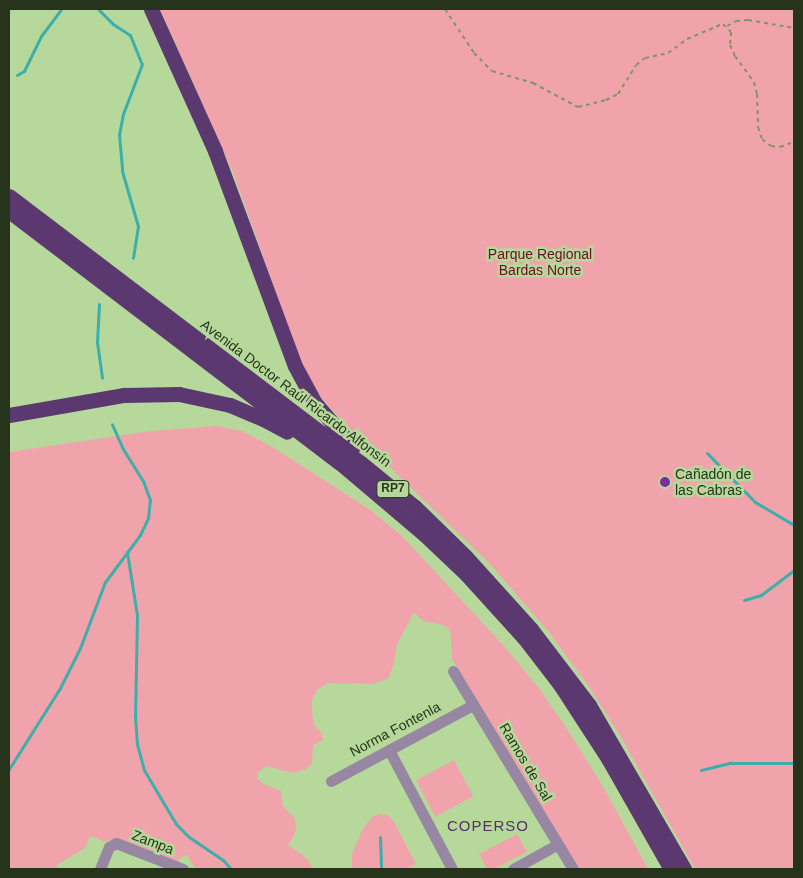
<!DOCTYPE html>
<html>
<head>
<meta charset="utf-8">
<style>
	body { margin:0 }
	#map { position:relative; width:803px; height:878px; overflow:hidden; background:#b6d99b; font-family:Arial,sans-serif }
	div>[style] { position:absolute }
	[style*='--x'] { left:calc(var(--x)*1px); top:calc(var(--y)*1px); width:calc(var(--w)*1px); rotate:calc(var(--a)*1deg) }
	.green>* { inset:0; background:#f1a3ac; transform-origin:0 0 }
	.stream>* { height:3px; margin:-1.5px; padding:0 1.5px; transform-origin:1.5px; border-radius:1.5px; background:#3dafab }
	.path>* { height:2px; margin-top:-1px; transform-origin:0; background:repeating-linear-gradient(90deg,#7c9667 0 4px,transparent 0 8px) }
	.street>* { height:11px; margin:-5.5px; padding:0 5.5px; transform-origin:5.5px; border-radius:5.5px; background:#9887a3 }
	.highway>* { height:15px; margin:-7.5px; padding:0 7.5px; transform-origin:7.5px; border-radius:7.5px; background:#5c3871 }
	.dots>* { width:14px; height:14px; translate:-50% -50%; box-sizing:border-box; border:2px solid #b6d99b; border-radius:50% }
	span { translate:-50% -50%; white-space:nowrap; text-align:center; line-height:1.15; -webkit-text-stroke:5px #b6d99b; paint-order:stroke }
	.shield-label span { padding:1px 4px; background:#b6d99b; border:1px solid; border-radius:4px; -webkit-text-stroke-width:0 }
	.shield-label { font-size:12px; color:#27341c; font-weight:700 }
	.park-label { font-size:14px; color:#6e0b28 }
	.street-label { font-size:14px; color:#27341c }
	.poi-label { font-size:14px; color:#27341c }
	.left { translate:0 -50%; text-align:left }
	.neighbourhood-label { font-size:15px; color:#543169; letter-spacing:1px }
	.frame { position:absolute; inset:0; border:10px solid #27341c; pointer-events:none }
</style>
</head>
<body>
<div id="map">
	<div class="green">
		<i style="clip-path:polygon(160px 9px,794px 9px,794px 869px,695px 869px,618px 732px,587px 684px,548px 631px,490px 564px,350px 429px,323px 400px,312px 383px,295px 347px,233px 172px)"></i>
		<i style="clip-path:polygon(216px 426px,242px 431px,274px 448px,369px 509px,403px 537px,503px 645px,538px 687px,569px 732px,605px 790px,648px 869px,578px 869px,452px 659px,450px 630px,443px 625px,423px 621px,414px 612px,396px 647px,394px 664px,388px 679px,372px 684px,328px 683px,317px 690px,312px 700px,312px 712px,314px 725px,321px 732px,323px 740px,313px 745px,312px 763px,307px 769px,292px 773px,267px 766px,258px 772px,257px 778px,263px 784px,281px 791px,283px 806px,295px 819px,296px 831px,288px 846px,299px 852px,309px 861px,312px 869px,195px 869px,187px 855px,178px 859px,180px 863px,116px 838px,106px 842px,90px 836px,85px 848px,57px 865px,59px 869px,9px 869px,9px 452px,151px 431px)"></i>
		<i style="left:454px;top:760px;width:41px;height:43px;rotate:62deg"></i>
		<i style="clip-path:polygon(379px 814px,388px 815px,394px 822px,416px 864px,406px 869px,352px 869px,352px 854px,362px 830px,372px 817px)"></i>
		<i style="clip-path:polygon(517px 834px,527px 852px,494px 869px,487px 869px,479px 854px)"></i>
	</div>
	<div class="stream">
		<i style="--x:98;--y:9;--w:21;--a:45"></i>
		<i style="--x:113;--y:24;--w:20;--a:33"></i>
		<i style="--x:130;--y:35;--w:31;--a:68"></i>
		<i style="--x:142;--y:64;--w:53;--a:110.8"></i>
		<i style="--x:123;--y:114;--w:20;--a:101"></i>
		<i style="--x:119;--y:134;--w:37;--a:85"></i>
		<i style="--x:122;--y:171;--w:57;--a:73.8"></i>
		<i style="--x:138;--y:226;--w:32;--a:99"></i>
		<i style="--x:17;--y:75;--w:8;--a:-30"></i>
		<i style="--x:24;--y:71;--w:39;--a:-64"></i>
		<i style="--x:41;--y:36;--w:34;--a:-53"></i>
		<i style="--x:99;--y:304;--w:38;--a:93"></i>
		<i style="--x:97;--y:342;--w:36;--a:82"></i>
		<i style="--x:707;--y:453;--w:69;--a:45.6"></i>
		<i style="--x:755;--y:502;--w:45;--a:30.5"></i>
		<i style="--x:127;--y:552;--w:64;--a:81"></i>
		<i style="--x:137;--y:615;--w:101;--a:91.1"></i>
		<i style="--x:135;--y:716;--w:28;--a:86"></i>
		<i style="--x:137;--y:744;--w:27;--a:75"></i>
		<i style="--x:144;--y:770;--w:63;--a:59.3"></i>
		<i style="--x:176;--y:824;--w:18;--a:45"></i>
		<i style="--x:189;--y:837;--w:41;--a:34.1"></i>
		<i style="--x:223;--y:860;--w:12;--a:48"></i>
		<i style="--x:744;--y:600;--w:18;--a:-16"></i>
		<i style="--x:761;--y:595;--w:41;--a:-37.1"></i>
		<i style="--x:9;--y:769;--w:96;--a:-57.8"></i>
		<i style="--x:60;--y:688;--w:45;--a:-63.4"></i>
		<i style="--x:80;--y:648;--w:71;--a:-69.3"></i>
		<i style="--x:105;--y:582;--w:59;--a:-53.3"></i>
		<i style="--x:140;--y:535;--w:19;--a:-65"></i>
		<i style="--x:148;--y:518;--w:18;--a:-84"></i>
		<i style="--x:150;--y:500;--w:20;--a:-110"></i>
		<i style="--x:143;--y:481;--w:38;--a:-122"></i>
		<i style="--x:123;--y:449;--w:27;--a:-114"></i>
		<i style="--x:701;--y:770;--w:30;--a:-14"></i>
		<i style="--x:730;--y:763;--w:64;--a:0"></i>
		<i style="--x:380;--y:837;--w:32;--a:88"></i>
	</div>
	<div class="path">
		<i style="--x:445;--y:9;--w:53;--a:56.6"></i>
		<i style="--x:474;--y:53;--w:25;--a:45"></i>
		<i style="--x:492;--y:71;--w:43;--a:16.3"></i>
		<i style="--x:533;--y:83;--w:51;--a:28.1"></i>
		<i style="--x:578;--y:107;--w:29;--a:-14"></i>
		<i style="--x:606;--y:100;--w:13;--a:-27"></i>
		<i style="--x:618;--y:94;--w:34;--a:-58"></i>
		<i style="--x:636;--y:65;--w:11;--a:-38"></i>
		<i style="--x:645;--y:58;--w:24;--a:-12"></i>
		<i style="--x:668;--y:53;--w:24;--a:-36"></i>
		<i style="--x:687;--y:39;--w:39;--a:-23"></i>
		<i style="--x:723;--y:24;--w:11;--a:45"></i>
		<i style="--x:731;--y:32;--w:13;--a:94"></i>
		<i style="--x:730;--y:45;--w:12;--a:66"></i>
		<i style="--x:735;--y:56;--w:32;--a:54"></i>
		<i style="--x:754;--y:82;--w:12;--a:76"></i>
		<i style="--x:757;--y:94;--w:33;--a:88"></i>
		<i style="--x:758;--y:127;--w:13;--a:72"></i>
		<i style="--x:762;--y:139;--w:11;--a:38"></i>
		<i style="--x:771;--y:146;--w:9;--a:6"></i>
		<i style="--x:780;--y:147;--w:15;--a:-20"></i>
		<i style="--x:727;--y:26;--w:10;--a:-29"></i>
		<i style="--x:736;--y:21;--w:12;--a:-5"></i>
		<i style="--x:748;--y:20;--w:47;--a:9.9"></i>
	</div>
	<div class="street">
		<i style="--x:453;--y:671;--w:232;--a:58.8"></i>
		<i style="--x:389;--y:750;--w:135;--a:62.1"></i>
		<i style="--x:331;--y:781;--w:161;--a:-28.2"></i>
		<i style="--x:100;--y:869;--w:24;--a:-68"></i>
		<i style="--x:109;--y:847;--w:8;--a:-30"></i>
		<i style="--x:116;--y:843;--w:72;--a:21.2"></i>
		<i style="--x:513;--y:869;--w:51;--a:-29.1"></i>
	</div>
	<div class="highway">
		<i style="--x:151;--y:9;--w:156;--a:65.7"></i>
		<i style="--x:215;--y:151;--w:229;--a:69.6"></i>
		<i style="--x:295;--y:366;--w:42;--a:61.6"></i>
		<i style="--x:315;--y:403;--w:58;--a:49.2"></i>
		<i style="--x:9;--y:196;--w:442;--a:37.2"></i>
		<i style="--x:361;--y:463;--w:70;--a:39.2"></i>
		<i style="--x:415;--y:507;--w:71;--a:44.4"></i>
		<i style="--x:466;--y:557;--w:97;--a:47.9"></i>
		<i style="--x:531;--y:629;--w:96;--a:52.7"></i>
		<i style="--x:589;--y:705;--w:190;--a:59.9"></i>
		<i style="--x:9;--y:211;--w:415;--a:37.3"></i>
		<i style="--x:339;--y:462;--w:111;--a:40.3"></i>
		<i style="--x:424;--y:534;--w:59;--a:43.6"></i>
		<i style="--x:467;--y:575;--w:86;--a:47.8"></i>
		<i style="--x:525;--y:639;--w:59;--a:52.5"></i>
		<i style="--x:561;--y:686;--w:88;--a:57"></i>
		<i style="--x:609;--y:760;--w:125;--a:60.4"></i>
		<i style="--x:9;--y:415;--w:117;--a:-9.9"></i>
		<i style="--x:124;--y:395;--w:55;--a:-1"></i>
		<i style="--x:179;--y:394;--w:52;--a:12.2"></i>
		<i style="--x:230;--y:405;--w:36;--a:23"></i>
		<i style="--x:263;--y:419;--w:27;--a:28"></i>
	</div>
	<div class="dots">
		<i style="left:665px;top:482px;background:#7a2ea0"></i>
	</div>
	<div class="shield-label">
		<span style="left:393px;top:489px">RP7</span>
	</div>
	<div class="park-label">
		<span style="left:540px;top:262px">Parque Regional<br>Bardas Norte</span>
	</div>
	<div class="street-label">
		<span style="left:296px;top:393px;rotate:37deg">Avenida Doctor Raúl Ricardo Alfonsín</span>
		<span style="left:395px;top:729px;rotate:-28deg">Norma Fontenla</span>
		<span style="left:526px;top:762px;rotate:59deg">Ramos de Sal</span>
		<span style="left:153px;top:842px;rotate:21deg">Zampa</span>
	</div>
	<div class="poi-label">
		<span class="left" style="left:675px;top:482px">Cañadón de<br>las Cabras</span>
	</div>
	<div class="neighbourhood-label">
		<span style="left:488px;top:826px">COPERSO</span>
	</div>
	<div class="frame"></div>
</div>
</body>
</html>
